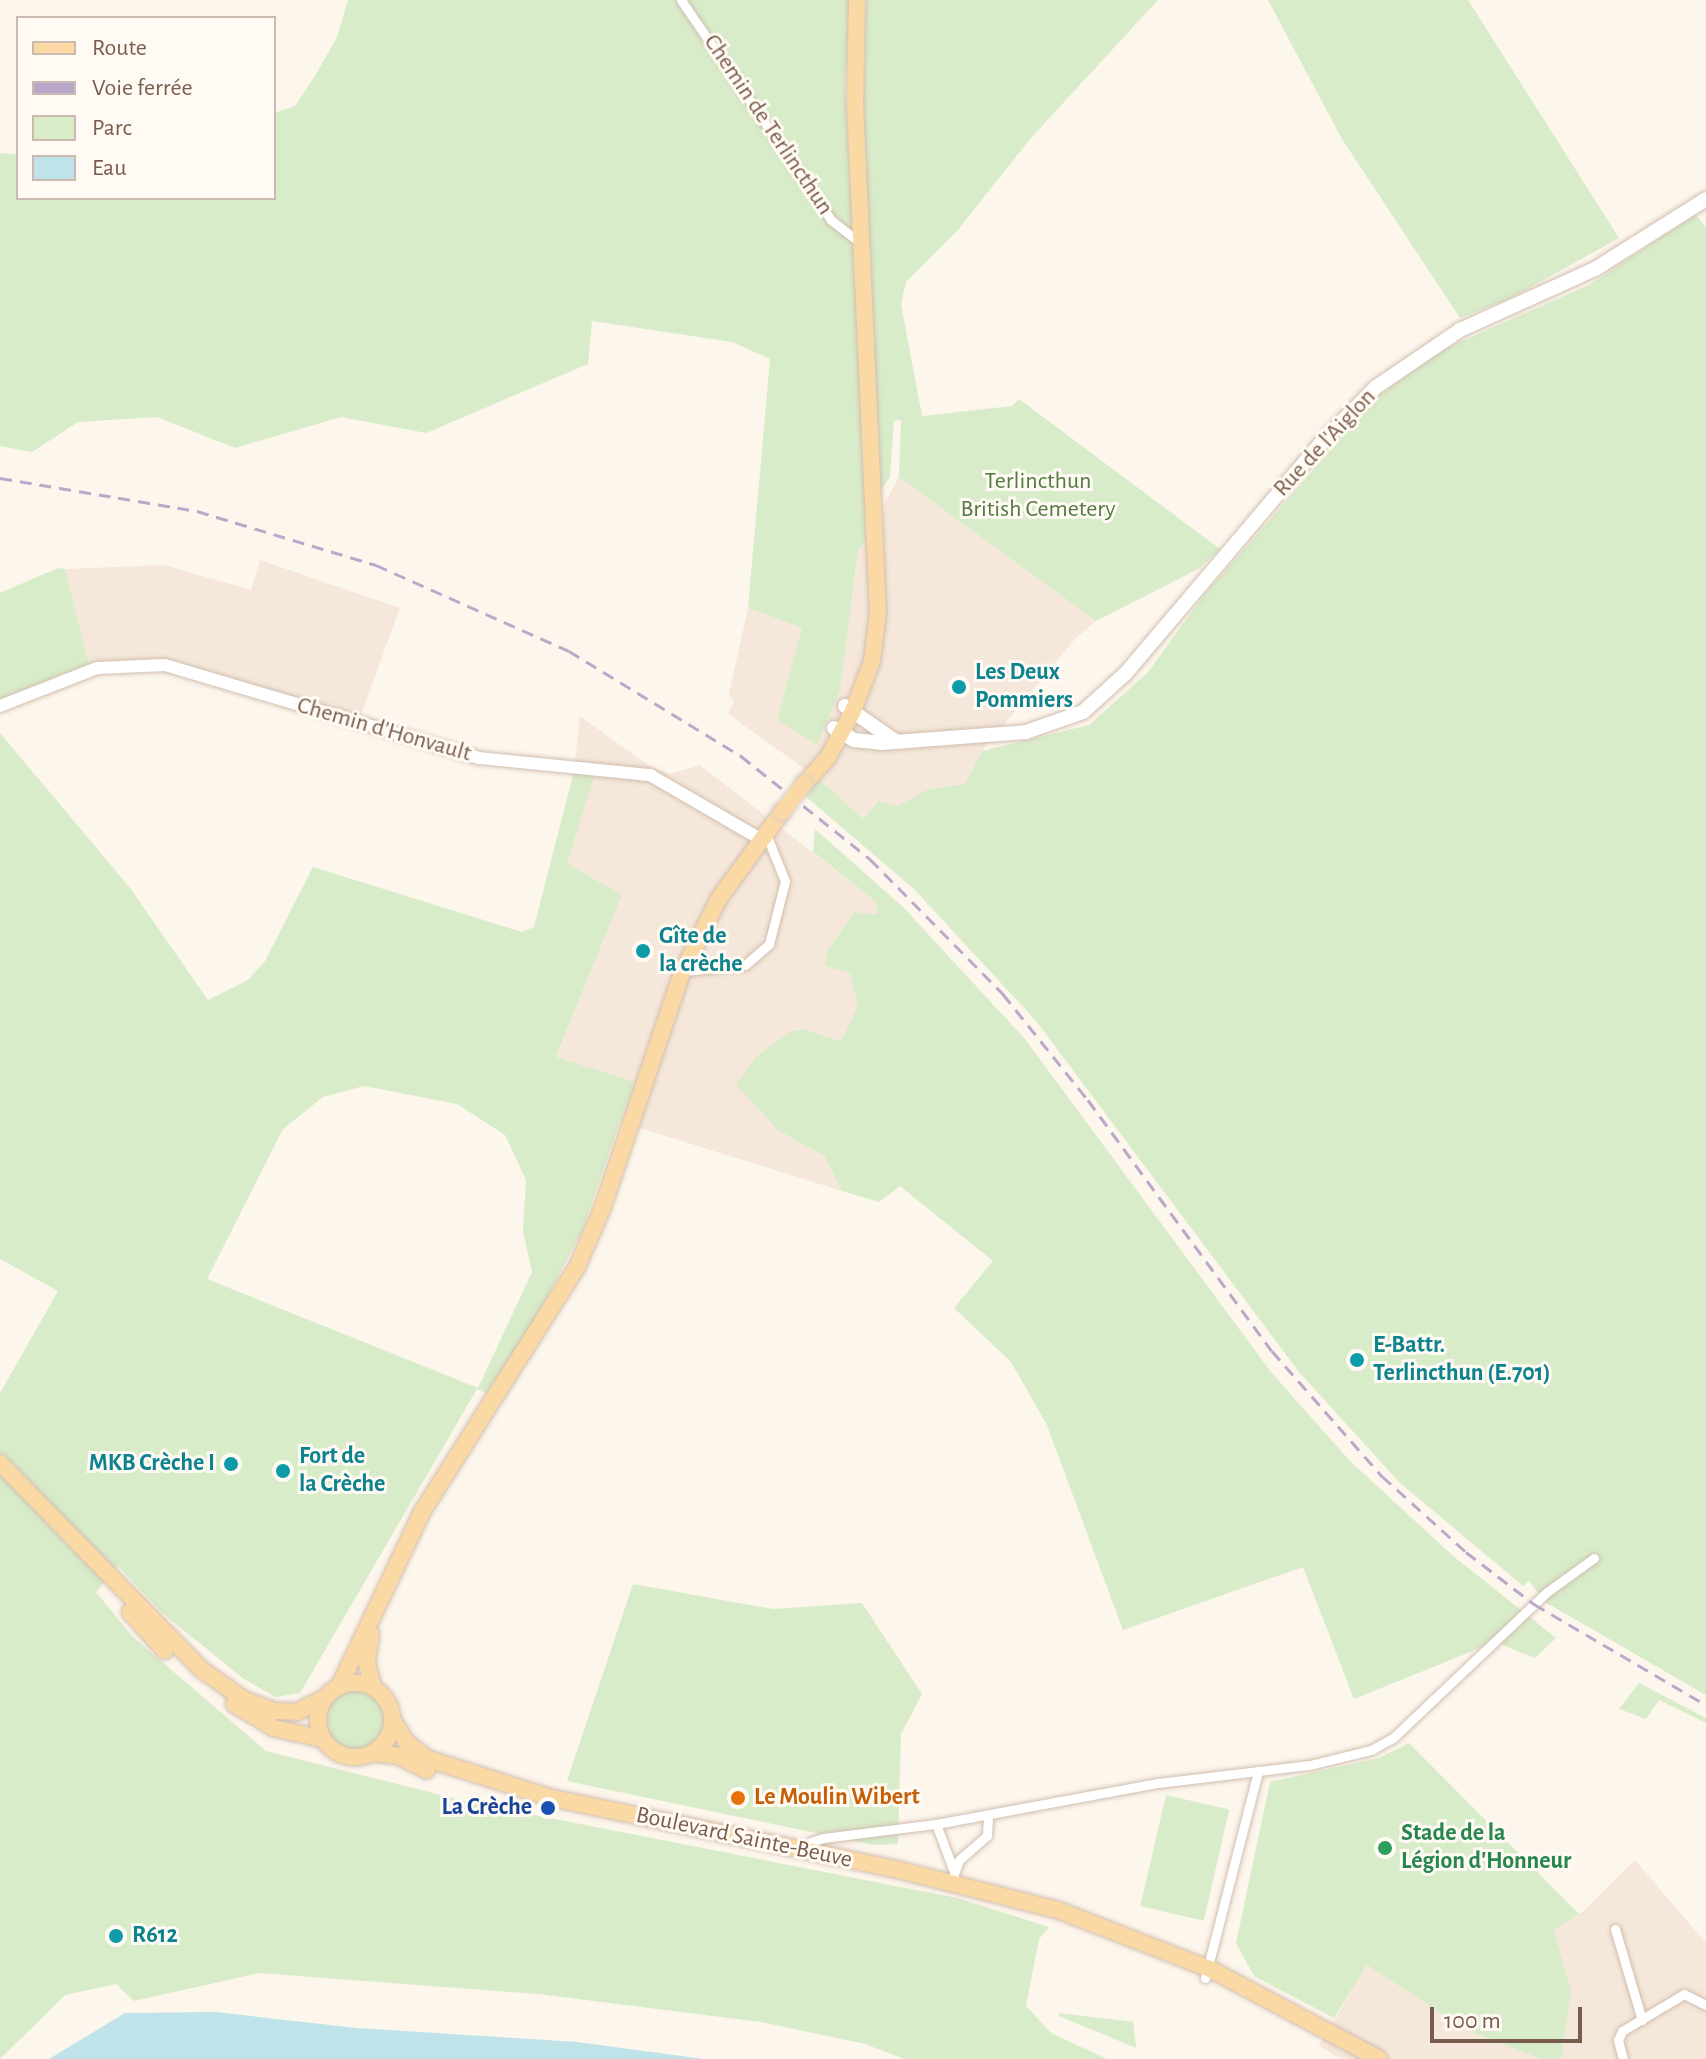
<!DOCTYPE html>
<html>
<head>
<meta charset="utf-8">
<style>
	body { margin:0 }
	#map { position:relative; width:1706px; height:2059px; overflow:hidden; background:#fdf6ec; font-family:"Alegreya Sans",sans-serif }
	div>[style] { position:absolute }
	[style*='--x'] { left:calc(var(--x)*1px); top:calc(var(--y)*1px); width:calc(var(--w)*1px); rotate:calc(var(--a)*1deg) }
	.residential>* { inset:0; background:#f5e8da }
	.green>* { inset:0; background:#d8ecc9; transform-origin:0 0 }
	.round { border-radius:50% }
	.water>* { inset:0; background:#bfe3e8 }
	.roads { filter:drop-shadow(0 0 2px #d1beb0) drop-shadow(0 0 2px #d1beb0) }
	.minor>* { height:9px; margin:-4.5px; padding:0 4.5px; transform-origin:4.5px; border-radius:4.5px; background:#fff }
	.tertiary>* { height:12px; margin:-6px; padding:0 6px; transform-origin:6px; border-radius:6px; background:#fff }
	.secondary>* { height:14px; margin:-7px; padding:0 7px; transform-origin:7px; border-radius:7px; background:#fff }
	.primary>* { height:16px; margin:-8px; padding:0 8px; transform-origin:8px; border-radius:8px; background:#fbd9a5 }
	.primary>.ring { margin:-8px; padding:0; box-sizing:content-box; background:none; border:16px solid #fbd9a5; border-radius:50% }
	.rail>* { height:3px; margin-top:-1.5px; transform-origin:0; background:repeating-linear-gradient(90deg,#b9a8c9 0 12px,transparent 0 20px) }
	.bridges { filter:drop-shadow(0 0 2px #dad1cd) drop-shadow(0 0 2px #dad1cd) }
	.primary-bridge>* { height:16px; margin:-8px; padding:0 8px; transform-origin:8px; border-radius:8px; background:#fbd9a5 }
	.dots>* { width:22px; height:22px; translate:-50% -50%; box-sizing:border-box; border:4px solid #fffaf3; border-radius:50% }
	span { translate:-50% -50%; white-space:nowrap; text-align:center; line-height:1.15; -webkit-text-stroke:6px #fffaf3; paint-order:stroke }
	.street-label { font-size:24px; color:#7a5c4d }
	.park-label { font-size:24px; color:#537a41 }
	.culture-label { font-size:24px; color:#0d838f; font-weight:700 }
	.left { translate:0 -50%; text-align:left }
	.right { translate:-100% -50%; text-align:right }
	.food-label { font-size:24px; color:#c56008; font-weight:700 }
	.transit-label { font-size:24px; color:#164399; font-weight:700 }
	.leisure-label { font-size:24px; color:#27864d; font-weight:700 }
	.legend { position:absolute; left:16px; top:16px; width:260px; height:184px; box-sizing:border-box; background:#fffaf3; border:2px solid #cabbb1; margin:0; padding:10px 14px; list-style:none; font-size:24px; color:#7a5c4d }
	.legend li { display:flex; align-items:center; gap:16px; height:40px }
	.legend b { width:40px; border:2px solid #cabbb1 }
	.scale { position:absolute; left:1430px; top:2007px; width:152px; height:36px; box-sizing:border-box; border:4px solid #7a5c4d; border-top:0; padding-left:10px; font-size:24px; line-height:28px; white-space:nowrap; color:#7a5c4d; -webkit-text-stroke:6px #fffaf3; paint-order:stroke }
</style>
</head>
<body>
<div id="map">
	<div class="residential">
		<i style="clip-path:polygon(899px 477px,1096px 621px,1075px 639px,982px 751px,965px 784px,929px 789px,924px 797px,863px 819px,819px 779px,728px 714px,734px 702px,729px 694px,748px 608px,802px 628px,777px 720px,817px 745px,840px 690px,858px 551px,883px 524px,885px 502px)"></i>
		<i style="clip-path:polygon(260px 560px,400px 608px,359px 720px,181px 665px,149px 660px,89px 664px,65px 569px,164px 565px,251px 590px)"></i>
		<i style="clip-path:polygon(580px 716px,649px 766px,670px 774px,700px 765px,875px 901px,879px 916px,850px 972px,858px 1006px,841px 1041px,804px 1029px,779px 1131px,824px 1156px,842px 1191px,621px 1122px,634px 1082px,556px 1058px,622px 895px,567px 863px,595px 772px,574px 771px)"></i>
		<i style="clip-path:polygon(1635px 1860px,1706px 1943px,1706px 2059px,1561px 2059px,1571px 1991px,1554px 1930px,1584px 1911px)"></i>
		<i style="clip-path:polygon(1367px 1964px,1467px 2030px,1541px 2059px,1341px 2059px,1319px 2046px)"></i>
	</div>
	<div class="green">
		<i style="clip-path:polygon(348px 0,850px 0,845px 86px,870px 535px,858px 551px,840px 690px,817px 745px,777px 720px,802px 628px,748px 608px,770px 359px,732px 342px,592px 321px,588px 364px,426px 433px,341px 417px,235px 448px,157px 417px,78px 422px,32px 452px,0 446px,0 153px,18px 154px,18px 198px,274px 198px,274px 113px,295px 106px,318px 71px,337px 37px)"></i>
		<i style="clip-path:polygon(866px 0,1158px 0,1030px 139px,957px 231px,906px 282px,901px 304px,922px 416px,1012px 406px,1019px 399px,1220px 549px,1200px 568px,1096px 621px,899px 477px,901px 420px,894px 421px,890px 477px,881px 490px,863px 127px)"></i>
		<i style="clip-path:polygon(1268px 0,1468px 0,1619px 238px,1511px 298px,1460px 318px,1342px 139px)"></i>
		<i style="clip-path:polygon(1695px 214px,1706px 227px,1706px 1695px,1545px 1602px,1529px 1581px,1523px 1586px,1399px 1482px,1299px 1372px,1036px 1021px,914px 889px,804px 795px,819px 779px,863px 819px,879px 801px,898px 806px,929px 789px,965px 784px,982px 751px,1089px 725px,1148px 672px,1204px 595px,1377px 397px,1444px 349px,1589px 285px)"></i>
		<i style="clip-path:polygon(58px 568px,65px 569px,89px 664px,0 700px,0 593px)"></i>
		<i style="clip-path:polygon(evenodd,0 733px,130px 888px,208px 1000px,248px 980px,265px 961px,313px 867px,522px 932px,534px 927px,574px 771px,596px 771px,567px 863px,622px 895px,556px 1057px,634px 1082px,582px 1231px,531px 1328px,486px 1393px,477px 1389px,300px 1693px,276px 1697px,244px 1679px,161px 1612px,118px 1566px,96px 1592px,132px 1636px,266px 1751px,469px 1802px,957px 1898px,1049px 1927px,1039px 1939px,1026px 2006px,1051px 2033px,1107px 2059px,904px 2059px,865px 2044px,761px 2022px,538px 1994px,259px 1973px,134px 2001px,116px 1984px,65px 1995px,0 2059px,0 1393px,58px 1291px,0 1259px,0 733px,364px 1086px,457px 1104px,505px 1135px,526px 1180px,523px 1231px,532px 1272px,478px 1388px,207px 1279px,283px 1129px,323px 1097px,364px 1086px)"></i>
		<i style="clip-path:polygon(815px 829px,903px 907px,1025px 1039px,1271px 1372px,1350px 1461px,1452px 1555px,1556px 1638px,1535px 1658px,1495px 1642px,1354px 1699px,1303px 1567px,1123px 1630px,1046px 1423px,1011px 1362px,954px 1308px,993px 1261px,900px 1186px,879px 1202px,842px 1191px,824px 1156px,779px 1131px,736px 1085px,756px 1057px,789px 1032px,804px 1029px,841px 1041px,858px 1006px,850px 973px,825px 966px,827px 952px,854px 912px,878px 915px,875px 901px,813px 852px)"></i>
		<i style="clip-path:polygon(633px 1584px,773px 1609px,862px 1603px,922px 1694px,901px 1734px,898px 1844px,873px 1845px,567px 1781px)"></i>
		<i style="clip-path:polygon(1639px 1683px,1706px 1718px,1706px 1723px,1659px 1700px,1646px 1719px,1619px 1709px)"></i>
		<i class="round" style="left:326px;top:1690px;width:60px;height:60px"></i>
		<i style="clip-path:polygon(1409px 1743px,1579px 1914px,1554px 1930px,1571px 1991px,1561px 2059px,1541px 2059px,1467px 2030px,1367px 1965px,1334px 2018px,1254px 1976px,1236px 1943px,1270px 1782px,1379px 1758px)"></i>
		<i style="left:1166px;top:1795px;width:65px;height:114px;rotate:13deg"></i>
		<i style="clip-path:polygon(1059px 2013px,1133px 2022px,1136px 2048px,1059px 2016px)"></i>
	</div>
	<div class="water">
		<i style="clip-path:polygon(215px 2012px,357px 2028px,577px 2042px,704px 2059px,49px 2059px,125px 2013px)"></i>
	</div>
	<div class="roads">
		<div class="minor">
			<i style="--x:681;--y:0;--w:266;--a:55.7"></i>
			<i style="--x:831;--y:220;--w:39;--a:38"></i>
			<i style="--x:683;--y:971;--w:62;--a:-5.5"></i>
			<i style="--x:745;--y:965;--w:32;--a:-41"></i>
			<i style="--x:769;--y:944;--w:65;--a:-75.7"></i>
			<i style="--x:785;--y:881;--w:51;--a:-112"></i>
			<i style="--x:936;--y:1824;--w:48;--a:69.3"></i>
			<i style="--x:808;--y:1851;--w:9;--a:-72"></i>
			<i style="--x:811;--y:1842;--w:13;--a:-18"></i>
			<i style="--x:823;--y:1838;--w:114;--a:-7.1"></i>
			<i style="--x:936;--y:1824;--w:226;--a:-10.5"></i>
			<i style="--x:1158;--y:1783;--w:153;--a:-6.8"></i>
			<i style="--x:1310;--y:1765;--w:63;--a:-13.8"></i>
			<i style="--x:1371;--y:1750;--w:25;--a:-29"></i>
			<i style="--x:1393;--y:1738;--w:212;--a:-43.5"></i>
			<i style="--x:1547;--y:1592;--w:58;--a:-35.9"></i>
			<i style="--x:951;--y:1882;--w:23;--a:-70"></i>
			<i style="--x:959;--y:1860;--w:37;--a:-41"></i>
			<i style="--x:987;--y:1836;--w:21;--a:-87"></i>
			<i style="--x:1615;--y:1929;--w:95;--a:73.5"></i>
			<i style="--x:1205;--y:1978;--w:214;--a:-75.6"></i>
			<i style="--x:1623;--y:2059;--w:20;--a:-105"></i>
			<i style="--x:1618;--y:2040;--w:10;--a:-66"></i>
			<i style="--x:1622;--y:2031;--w:72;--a:-30.8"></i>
			<i style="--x:1684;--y:1994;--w:25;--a:27"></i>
		</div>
		<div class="tertiary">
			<i style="--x:0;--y:706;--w:104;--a:-21.4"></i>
			<i style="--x:97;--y:668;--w:68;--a:-2.5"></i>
			<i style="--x:165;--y:665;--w:327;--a:16.5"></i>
			<i style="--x:479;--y:758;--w:172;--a:5.7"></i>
			<i style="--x:650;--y:775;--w:129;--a:30.1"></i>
		</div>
		<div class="secondary">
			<i style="--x:845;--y:706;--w:60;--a:34.8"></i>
			<i style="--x:834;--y:728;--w:23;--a:31"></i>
			<i style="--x:854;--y:740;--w:27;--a:6"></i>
			<i style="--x:881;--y:743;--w:145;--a:-4.3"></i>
			<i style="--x:1026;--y:732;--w:60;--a:-19.3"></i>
			<i style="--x:1083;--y:712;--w:58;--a:-42.2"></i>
			<i style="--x:1126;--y:673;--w:300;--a:-49.7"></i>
			<i style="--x:1320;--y:444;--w:80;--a:-45.5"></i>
			<i style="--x:1376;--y:387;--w:102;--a:-34.2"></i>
			<i style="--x:1460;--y:330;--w:148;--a:-24.3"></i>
			<i style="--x:1595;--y:269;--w:131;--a:-32.2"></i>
		</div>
		<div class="primary">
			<i style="--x:804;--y:784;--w:36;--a:-48"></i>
			<i style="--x:828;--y:757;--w:52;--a:-61.5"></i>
			<i style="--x:853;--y:711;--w:53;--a:-69.2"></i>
			<i style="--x:872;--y:661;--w:48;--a:-82.9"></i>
			<i style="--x:878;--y:613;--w:511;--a:-92.58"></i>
			<i style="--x:855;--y:103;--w:103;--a:-88.9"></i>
			<i style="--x:0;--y:1463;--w:289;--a:45.7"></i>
			<i style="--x:202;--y:1670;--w:52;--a:34.9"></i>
			<i style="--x:245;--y:1700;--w:30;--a:21"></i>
			<i style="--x:273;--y:1711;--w:24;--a:2"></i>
			<i style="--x:297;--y:1712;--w:31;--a:-27"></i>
			<i style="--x:130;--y:1612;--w:52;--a:48.1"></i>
			<i style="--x:371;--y:1634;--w:30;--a:98"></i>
			<i style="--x:367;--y:1664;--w:24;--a:75"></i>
			<i class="ring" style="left:318px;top:1683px;width:58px;height:58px"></i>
			<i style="--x:339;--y:1687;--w:194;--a:-64.6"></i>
			<i style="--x:422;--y:1512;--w:290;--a:-57.7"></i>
			<i style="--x:577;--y:1267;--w:63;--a:-66.7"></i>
			<i style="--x:602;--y:1209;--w:247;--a:-71.3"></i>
			<i style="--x:681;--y:975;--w:84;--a:-63.7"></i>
			<i style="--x:718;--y:900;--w:109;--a:-54"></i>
			<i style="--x:234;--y:1704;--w:47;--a:31"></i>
			<i style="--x:274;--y:1728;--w:50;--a:12.7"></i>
			<i style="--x:393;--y:1720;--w:27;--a:59"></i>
			<i style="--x:407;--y:1743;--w:26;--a:37"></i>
			<i style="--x:428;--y:1759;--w:130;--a:17.5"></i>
			<i style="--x:552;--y:1798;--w:354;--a:11.7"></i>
			<i style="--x:899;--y:1870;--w:164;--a:14.1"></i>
			<i style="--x:1058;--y:1910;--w:163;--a:21.2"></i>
			<i style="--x:1210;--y:1969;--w:191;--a:28"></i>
			<i style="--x:372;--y:1753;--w:27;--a:6"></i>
			<i style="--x:399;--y:1756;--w:31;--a:27"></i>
		</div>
	</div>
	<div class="rail">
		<i style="--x:0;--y:478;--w:200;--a:9.5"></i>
		<i style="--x:197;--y:511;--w:187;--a:16.8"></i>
		<i style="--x:376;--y:565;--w:211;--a:24"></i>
		<i style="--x:569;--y:651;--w:202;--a:31.4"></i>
		<i style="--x:741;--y:756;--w:165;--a:38.6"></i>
		<i style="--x:870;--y:859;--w:190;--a:45.4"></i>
		<i style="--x:1003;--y:994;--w:136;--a:51.3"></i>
		<i style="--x:1088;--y:1100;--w:311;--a:53.8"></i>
		<i style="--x:1272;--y:1351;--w:167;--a:48.7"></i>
		<i style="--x:1382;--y:1476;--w:113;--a:42.1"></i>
		<i style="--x:1466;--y:1552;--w:86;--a:37.4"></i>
		<i style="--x:1534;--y:1604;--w:199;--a:30.4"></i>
	</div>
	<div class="bridges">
		<div class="primary-bridge">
			<i style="--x:782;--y:812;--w:36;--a:-52"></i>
		</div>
	</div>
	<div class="dots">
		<i style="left:959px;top:687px;background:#0f9aa8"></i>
		<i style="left:643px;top:951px;background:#0f9aa8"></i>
		<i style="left:1357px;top:1360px;background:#0f9aa8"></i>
		<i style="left:231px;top:1464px;background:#0f9aa8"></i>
		<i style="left:283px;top:1471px;background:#0f9aa8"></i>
		<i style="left:738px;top:1798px;background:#e8710a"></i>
		<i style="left:548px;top:1808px;background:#1a4fb4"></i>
		<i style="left:1385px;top:1848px;background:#2e9e5b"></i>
		<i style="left:116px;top:1936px;background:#0f9aa8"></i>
	</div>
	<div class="street-label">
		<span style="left:768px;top:125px;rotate:56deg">Chemin de Terlincthun</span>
		<span style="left:1325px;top:443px;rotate:-47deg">Rue de l'Aiglon</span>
		<span style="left:384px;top:730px;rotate:16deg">Chemin d'Honvault</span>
		<span style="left:744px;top:1838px;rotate:12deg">Boulevard Sainte-Beuve</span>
	</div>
	<div class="park-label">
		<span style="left:1038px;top:496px">Terlincthun<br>British Cemetery</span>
	</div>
	<div class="culture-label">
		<span class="left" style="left:975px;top:687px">Les Deux<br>Pommiers</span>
		<span class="left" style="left:659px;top:951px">Gîte de<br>la crèche</span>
		<span class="left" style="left:1373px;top:1360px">E-Battr.<br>Terlincthun (E.701)</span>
		<span class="left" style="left:299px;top:1471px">Fort de<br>la Crèche</span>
		<span class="right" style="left:215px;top:1464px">MKB Crèche I</span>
		<span class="left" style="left:132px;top:1936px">R612</span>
	</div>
	<div class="food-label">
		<span class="left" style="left:754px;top:1798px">Le Moulin Wibert</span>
	</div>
	<div class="transit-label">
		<span class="right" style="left:532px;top:1808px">La Crèche</span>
	</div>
	<div class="leisure-label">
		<span class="left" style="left:1401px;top:1848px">Stade de la<br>Légion d'Honneur</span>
	</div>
	<ul class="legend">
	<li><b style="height:10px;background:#fbd9a5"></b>Route</li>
	<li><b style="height:10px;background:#b9a8c9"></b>Voie ferrée</li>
	<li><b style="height:22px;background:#d8ecc9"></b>Parc</li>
	<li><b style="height:22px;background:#bfe3e8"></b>Eau</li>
	</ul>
	<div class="scale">100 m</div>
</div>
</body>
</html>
